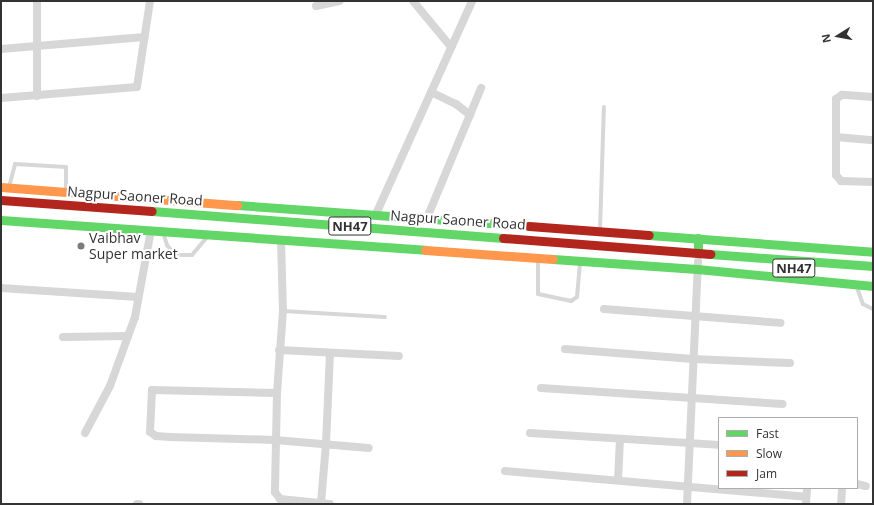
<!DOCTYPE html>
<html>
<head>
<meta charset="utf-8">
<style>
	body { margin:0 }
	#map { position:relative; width:874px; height:505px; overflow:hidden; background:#fff; font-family:"Open Sans",sans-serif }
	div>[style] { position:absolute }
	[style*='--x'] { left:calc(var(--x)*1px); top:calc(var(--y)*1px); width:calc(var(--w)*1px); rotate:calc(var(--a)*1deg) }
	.lane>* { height:4px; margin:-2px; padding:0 2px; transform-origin:2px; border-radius:2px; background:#d7d7d7 }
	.street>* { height:8px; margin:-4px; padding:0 4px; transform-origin:4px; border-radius:4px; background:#d7d7d7 }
	.fast>* { height:9px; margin:-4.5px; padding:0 4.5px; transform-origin:4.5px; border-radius:4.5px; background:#63d668 }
	.slow>* { height:9px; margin:-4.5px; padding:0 4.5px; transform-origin:4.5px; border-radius:4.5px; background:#ff974d }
	.jam>* { height:9px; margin:-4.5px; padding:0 4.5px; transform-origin:4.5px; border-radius:4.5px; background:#b3261e }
	.dots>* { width:11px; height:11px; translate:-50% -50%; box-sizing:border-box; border:2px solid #fff; border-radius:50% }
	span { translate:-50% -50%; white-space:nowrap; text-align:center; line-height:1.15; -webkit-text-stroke:4px #fff; paint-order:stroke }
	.shield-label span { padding:1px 3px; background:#fff; border:1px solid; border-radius:3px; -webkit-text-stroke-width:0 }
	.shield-label { font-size:13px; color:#333; font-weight:700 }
	.street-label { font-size:14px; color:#333 }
	.poi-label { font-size:14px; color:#333 }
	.left { translate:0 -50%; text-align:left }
	.frame { position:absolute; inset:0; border:2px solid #333; pointer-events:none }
	.legend { position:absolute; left:718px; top:417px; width:140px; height:72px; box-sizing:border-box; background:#fff; border:1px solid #adadad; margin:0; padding:5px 7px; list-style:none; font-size:12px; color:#333 }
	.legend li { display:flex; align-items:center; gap:8px; height:20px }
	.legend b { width:20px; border:1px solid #adadad }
	.north { position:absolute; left:818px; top:16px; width:40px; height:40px; -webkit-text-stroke:3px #fff; paint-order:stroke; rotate:259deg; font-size:11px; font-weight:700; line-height:16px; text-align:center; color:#333 }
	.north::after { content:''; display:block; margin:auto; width:14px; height:18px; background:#333; clip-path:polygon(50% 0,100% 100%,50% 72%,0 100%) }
</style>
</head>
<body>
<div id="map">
	<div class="lane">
		<i style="--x:9;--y:187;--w:24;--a:-75"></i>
		<i style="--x:15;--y:164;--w:51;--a:3.4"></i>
		<i style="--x:66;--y:167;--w:24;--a:90"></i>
		<i style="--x:600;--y:231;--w:124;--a:-88.2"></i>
		<i style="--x:163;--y:232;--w:14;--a:73"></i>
		<i style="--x:167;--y:245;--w:13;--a:51"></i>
		<i style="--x:175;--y:255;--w:17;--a:0"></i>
		<i style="--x:192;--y:255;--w:23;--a:-50"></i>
		<i style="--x:538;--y:259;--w:35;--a:90"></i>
		<i style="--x:538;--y:294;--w:34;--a:12"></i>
		<i style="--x:571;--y:301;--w:7;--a:-34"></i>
		<i style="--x:577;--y:297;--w:36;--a:-85"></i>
		<i style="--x:856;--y:285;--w:20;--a:70"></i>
		<i style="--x:863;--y:304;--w:11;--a:27"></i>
		<i style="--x:283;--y:311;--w:102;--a:3.4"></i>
	</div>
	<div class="street">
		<i style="--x:37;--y:1;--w:95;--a:90"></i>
		<i style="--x:413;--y:1;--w:60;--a:50.4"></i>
		<i style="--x:316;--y:6;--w:24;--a:-12"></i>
		<i style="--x:1;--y:49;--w:144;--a:-4.8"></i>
		<i style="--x:431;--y:92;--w:28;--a:26"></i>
		<i style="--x:456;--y:104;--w:18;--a:38"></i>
		<i style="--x:873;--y:97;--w:31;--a:-176"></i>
		<i style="--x:842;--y:95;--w:7;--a:146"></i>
		<i style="--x:836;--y:99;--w:76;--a:90"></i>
		<i style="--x:836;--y:175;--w:8;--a:50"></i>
		<i style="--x:841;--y:181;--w:32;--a:2"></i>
		<i style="--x:1;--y:98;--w:136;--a:-4.6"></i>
		<i style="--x:137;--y:87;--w:87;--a:-81.4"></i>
		<i style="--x:836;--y:137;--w:37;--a:5"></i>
		<i style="--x:376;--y:214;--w:234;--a:-65.7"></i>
		<i style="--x:427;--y:218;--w:141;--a:-67.4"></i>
		<i style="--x:281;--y:240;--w:71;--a:88.4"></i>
		<i style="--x:283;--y:311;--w:82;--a:94.2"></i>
		<i style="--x:277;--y:393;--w:99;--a:91.2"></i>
		<i style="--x:275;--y:492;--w:9;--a:54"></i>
		<i style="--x:280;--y:499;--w:50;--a:5.7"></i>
		<i style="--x:1;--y:288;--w:137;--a:3.8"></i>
		<i style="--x:604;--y:309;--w:177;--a:4.5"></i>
		<i style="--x:63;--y:337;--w:65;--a:-0.9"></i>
		<i style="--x:565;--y:349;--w:128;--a:4.5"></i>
		<i style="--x:693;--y:359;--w:97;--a:2.4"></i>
		<i style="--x:279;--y:350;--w:120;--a:2.9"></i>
		<i style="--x:541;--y:388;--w:242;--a:3.8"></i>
		<i style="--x:277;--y:393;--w:125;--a:-178.6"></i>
		<i style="--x:152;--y:390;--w:42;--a:92.7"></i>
		<i style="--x:150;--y:432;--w:7;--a:34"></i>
		<i style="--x:156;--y:436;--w:14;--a:4"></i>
		<i style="--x:170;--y:437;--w:105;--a:1.6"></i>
		<i style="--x:275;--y:440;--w:94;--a:4.9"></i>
		<i style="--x:85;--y:433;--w:53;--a:-62"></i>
		<i style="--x:110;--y:386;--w:73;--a:-70.1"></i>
		<i style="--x:135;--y:317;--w:88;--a:-79.6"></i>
		<i style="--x:530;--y:433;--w:189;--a:3.6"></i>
		<i style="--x:505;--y:471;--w:302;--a:4.9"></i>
		<i style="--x:618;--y:480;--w:41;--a:-87.2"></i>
		<i style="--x:857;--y:484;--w:9;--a:13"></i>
		<i style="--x:321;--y:503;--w:59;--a:-85.2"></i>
		<i style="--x:326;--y:444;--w:90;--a:-87.5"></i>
		<i style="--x:137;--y:504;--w:2;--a:0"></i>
		<i style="--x:687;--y:504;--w:243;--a:-87.4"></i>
		<i style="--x:806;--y:504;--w:16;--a:-86"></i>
		<i style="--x:841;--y:504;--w:16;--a:-86"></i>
	</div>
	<div class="fast">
		<i style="--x:237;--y:205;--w:293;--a:4.1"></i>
		<i style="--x:152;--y:211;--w:352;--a:4.4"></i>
		<i style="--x:1;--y:220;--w:425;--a:4"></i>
		<i style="--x:649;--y:235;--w:225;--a:4.3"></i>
		<i style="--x:698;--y:238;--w:15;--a:90"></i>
		<i style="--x:710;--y:254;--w:163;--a:4.2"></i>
		<i style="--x:553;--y:259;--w:144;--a:4"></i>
		<i style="--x:697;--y:269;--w:177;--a:5.5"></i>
	</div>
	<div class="slow">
		<i style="--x:1;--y:187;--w:237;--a:4.4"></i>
		<i style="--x:425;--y:250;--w:128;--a:4"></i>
	</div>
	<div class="jam">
		<i style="--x:1;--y:200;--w:151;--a:4.2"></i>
		<i style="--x:529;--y:226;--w:120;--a:4.3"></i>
		<i style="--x:503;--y:238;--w:208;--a:4.4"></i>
	</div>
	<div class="dots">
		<i style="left:81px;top:246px;background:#7a7a7a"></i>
	</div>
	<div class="shield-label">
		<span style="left:350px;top:226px">NH47</span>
		<span style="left:794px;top:268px">NH47</span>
	</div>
	<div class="street-label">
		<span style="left:135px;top:196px;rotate:4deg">Nagpur Saoner Road</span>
		<span style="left:458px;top:220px;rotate:4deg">Nagpur Saoner Road</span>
	</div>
	<div class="poi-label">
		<span class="left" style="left:89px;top:246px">Vaibhav<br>Super market</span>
	</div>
	<div class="frame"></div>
	<ul class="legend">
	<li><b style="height:5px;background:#63d668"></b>Fast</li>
	<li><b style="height:5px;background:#ff974d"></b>Slow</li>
	<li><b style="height:5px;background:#b3261e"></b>Jam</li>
	</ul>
	<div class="north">N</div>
</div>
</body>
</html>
